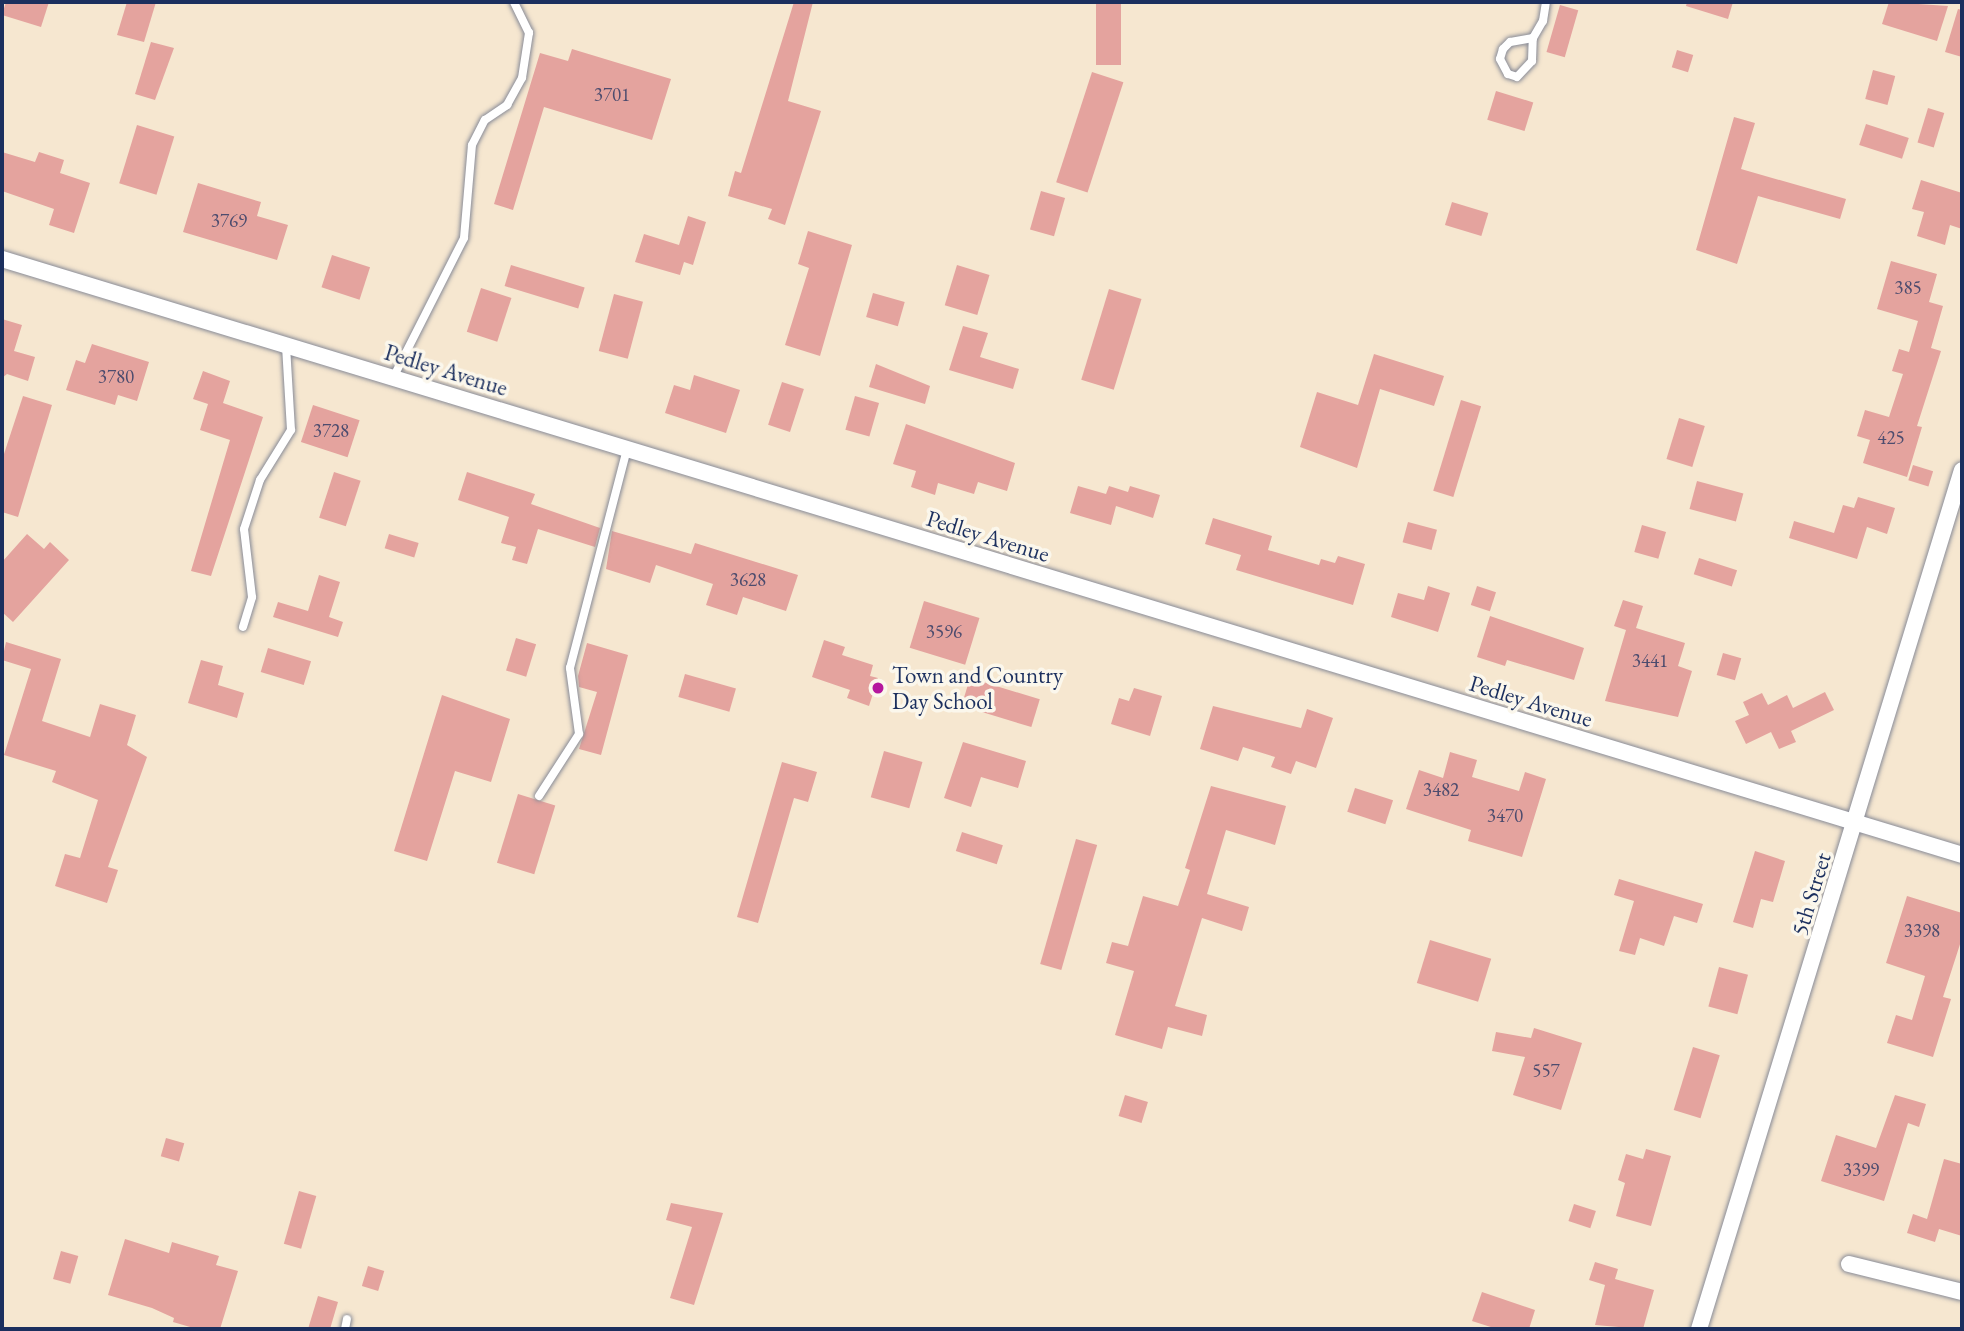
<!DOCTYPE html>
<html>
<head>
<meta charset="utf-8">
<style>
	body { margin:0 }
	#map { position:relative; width:1964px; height:1331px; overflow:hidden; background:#f6e7d0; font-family:"EB Garamond",serif }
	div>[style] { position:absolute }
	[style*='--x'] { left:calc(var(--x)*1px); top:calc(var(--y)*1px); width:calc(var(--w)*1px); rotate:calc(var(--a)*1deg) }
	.building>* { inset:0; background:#e4a39e; transform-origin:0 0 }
	.roads { filter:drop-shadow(0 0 2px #888b97) drop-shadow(0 0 2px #888b97) }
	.service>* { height:8px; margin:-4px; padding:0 4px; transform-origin:4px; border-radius:4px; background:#fff }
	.minor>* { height:16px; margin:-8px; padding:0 8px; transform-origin:8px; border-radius:8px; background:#fff }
	.dots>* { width:19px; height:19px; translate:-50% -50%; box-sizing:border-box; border:4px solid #fbf7ec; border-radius:50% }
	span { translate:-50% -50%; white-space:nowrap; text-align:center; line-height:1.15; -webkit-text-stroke:7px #fbf7ec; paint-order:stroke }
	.number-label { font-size:19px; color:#4d4c6e }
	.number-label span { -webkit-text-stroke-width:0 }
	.street-label { font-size:23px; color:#1b2f5e }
	.poi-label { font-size:23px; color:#1b2f5e }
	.left { translate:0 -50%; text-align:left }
	.frame { position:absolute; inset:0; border:4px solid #1b2f5e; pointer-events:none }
</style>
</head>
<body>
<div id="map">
	<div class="building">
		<i style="clip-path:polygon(6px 2px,49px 2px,41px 27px,2px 15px)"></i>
		<i style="clip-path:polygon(127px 2px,156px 2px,144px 42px,117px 35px)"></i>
		<i style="clip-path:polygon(794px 2px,813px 2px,788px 101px,821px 111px,785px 225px,768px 219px,772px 209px,728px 196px,735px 171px,741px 173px)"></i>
		<i style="left:1096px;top:2px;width:25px;height:63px"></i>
		<i style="clip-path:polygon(1687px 2px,1733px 2px,1728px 19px,1686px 6px)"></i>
		<i style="clip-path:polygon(1889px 2px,1948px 6px,1937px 41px,1882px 24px)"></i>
		<i style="left:1560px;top:5px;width:19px;height:49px;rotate:16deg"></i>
		<i style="clip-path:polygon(1958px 9px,1962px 10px,1962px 57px,1945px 52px)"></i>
		<i style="clip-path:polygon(151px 42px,174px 48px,155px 100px,135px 94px)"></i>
		<i style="clip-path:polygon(572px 49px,671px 79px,652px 140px,544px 107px,513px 210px,494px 204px,540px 53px,568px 61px)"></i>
		<i style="left:1677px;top:50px;width:17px;height:18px;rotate:17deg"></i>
		<i style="left:1873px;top:70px;width:23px;height:30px;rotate:15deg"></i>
		<i style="left:1092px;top:72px;width:33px;height:116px;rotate:18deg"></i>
		<i style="left:1496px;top:91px;width:39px;height:30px;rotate:17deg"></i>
		<i style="left:1928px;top:108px;width:17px;height:36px;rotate:17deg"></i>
		<i style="clip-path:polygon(1734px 117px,1755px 123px,1741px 169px,1846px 199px,1840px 219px,1758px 196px,1737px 264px,1696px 250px)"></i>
		<i style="left:1866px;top:124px;width:45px;height:22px;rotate:18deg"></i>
		<i style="left:137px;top:125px;width:39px;height:61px;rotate:17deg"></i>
		<i style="clip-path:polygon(2px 152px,35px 162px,39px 152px,64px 160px,60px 173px,90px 183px,74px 233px,49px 225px,54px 209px,2px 191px)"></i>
		<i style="clip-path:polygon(1921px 180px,1962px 193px,1962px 229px,1950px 225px,1945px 245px,1917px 236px,1924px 212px,1912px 209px)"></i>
		<i style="clip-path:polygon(198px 183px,261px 202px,257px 216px,288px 225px,277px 260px,183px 232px)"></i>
		<i style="left:1041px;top:191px;width:25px;height:40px;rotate:16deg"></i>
		<i style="left:1452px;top:202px;width:38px;height:24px;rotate:17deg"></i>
		<i style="clip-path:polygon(688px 216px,706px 222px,693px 265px,684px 262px,680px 275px,635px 262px,644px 234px,679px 245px)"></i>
		<i style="clip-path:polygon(808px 231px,852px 245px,820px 356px,785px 345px,809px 268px,798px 264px)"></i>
		<i style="left:332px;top:255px;width:40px;height:34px;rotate:18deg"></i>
		<i style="clip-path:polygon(1891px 261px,1937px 274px,1929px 302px,1943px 306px,1931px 348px,1941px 351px,1917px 426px,1922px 427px,1907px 477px,1863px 463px,1870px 440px,1857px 436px,1865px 410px,1889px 417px,1903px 374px,1892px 371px,1899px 349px,1909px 352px,1918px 321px,1877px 309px)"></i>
		<i style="left:511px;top:265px;width:77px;height:22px;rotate:17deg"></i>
		<i style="left:957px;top:265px;width:34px;height:42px;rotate:17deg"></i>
		<i style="left:481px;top:288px;width:32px;height:46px;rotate:18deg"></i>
		<i style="left:1109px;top:289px;width:34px;height:95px;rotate:17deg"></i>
		<i style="left:873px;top:293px;width:33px;height:25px;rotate:16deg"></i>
		<i style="left:614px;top:294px;width:30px;height:59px;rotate:15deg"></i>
		<i style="clip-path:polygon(2px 319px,22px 325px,14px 351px,35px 357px,28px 381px,7px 374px,2px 378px)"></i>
		<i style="clip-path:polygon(963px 326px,988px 333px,980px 357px,1019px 369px,1013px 389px,949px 370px)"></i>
		<i style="clip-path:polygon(92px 344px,149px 362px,137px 401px,118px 395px,115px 405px,66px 390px,76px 360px,85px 363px)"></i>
		<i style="clip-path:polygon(1374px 354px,1444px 376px,1434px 406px,1380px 389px,1357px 468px,1300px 447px,1317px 392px,1358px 405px)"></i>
		<i style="clip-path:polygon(876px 364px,930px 386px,925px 404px,869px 387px)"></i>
		<i style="clip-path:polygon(203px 371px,230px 381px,223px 403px,263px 417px,211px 576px,191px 571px,230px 440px,200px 430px,208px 404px,193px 399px)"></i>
		<i style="clip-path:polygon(694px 375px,740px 390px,726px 433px,665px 413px,674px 385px,690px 390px)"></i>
		<i style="left:782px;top:382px;width:23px;height:45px;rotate:18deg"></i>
		<i style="clip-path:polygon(23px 396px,52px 405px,18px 517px,2px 512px,2px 460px)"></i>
		<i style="left:855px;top:396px;width:25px;height:35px;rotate:16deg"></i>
		<i style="left:1461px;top:400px;width:21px;height:95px;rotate:17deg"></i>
		<i style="left:313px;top:405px;width:49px;height:39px;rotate:18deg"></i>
		<i style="left:1679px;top:418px;width:27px;height:43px;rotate:17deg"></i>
		<i style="clip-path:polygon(906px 424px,1015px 463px,1007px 491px,978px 482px,974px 494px,938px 483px,935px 495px,911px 487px,916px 471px,893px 464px)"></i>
		<i style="left:1913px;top:465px;width:21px;height:16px;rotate:17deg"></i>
		<i style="left:334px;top:472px;width:28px;height:48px;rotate:18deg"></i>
		<i style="clip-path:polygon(467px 472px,535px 494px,531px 504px,600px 528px,595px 547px,538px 529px,527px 564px,512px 560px,516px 547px,501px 543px,509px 517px,458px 500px)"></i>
		<i style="left:1697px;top:481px;width:48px;height:29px;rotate:15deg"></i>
		<i style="clip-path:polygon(1078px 486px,1106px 494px,1109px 486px,1128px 492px,1130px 486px,1160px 495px,1153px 518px,1116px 506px,1111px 525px,1070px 513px)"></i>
		<i style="clip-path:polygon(1858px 497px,1895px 508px,1887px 534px,1867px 527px,1857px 559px,1789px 538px,1794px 521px,1834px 533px,1843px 505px,1854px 508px)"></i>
		<i style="clip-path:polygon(1213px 518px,1272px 536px,1268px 550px,1319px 565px,1321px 559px,1335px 563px,1338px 556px,1365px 564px,1353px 605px,1236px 570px,1241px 555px,1205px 544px)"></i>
		<i style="left:1408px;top:522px;width:30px;height:21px;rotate:15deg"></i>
		<i style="left:1642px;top:525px;width:25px;height:28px;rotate:16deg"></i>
		<i style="clip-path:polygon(612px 531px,691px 554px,695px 543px,798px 575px,786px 611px,743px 597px,737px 615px,706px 605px,713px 584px,656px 565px,650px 583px,606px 569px)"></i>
		<i style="clip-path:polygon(27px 534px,44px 549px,50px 542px,69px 560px,13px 622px,2px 612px,2px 562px)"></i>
		<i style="left:389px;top:534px;width:31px;height:15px;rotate:17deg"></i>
		<i style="left:1699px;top:558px;width:40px;height:17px;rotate:18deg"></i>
		<i style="clip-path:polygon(319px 575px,340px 582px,329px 617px,343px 622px,338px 637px,273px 617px,278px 602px,308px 611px)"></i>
		<i style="clip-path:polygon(1428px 586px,1450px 593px,1438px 632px,1391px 617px,1398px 593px,1424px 600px)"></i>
		<i style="left:1477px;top:586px;width:20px;height:20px;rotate:18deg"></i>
		<i style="clip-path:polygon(1623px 600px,1643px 606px,1636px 628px,1685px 643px,1678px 666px,1692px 671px,1678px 717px,1605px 701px,1626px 630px,1614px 626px)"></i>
		<i style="left:924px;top:601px;width:58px;height:49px;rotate:17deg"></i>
		<i style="clip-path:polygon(1490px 616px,1584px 648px,1574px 680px,1507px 660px,1505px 666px,1477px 657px)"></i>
		<i style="left:516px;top:638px;width:21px;height:34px;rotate:17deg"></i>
		<i style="clip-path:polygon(824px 640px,845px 647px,842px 655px,873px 665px,870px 676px,878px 678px,869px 706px,847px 698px,850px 690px,812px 677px)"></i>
		<i style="clip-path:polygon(6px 642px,61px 659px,42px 721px,90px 737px,100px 704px,136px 715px,127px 745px,147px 757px,108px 867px,118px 870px,107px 903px,55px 886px,65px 854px,80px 858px,98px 800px,52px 782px,56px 771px,4px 755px,31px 669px,2px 660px)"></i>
		<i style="clip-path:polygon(587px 643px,628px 655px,601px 755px,579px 749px,597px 692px,579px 687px,578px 676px)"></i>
		<i style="left:268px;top:648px;width:45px;height:25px;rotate:17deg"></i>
		<i style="left:1723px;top:653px;width:19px;height:23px;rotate:16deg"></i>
		<i style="clip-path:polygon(201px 660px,223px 666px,218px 685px,244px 693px,237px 718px,188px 703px)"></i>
		<i style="left:685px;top:674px;width:53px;height:24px;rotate:16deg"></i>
		<i style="left:970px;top:678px;width:73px;height:29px;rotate:17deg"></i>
		<i style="clip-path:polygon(1134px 688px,1162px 696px,1150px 736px,1111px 724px,1119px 698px,1129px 701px)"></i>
		<i style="clip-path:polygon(1825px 692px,1834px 710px,1791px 731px,1796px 742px,1779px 749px,1771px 732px,1746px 744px,1735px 721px,1749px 715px,1743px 702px,1762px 693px,1768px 705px,1787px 695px,1793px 708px)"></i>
		<i style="clip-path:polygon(442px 695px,510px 719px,491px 782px,455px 771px,427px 861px,394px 851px)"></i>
		<i style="clip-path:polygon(1213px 706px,1301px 728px,1307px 709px,1333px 718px,1316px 768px,1296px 761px,1291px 774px,1271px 767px,1275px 757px,1243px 747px,1238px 761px,1200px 749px)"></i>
		<i style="clip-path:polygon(963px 742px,1026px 761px,1018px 788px,981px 777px,971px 807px,944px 798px)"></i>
		<i style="left:884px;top:751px;width:40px;height:48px;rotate:16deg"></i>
		<i style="clip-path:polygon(1450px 752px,1477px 760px,1472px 777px,1519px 791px,1525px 772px,1546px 779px,1522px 857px,1468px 841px,1471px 830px,1406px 809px,1419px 770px,1443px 778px)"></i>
		<i style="clip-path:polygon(782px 762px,817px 772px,808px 802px,794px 798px,758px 923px,737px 917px)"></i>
		<i style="clip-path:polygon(1211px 786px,1286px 806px,1275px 845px,1226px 830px,1207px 894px,1249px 907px,1242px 931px,1202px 918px,1175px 1006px,1207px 1015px,1202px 1036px,1168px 1027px,1162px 1049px,1115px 1035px,1134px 971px,1106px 963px,1112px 942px,1128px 946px,1143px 896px,1178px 906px,1190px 870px,1185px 868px)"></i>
		<i style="left:1355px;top:788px;width:40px;height:25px;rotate:18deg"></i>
		<i style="left:518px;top:794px;width:39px;height:72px;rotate:17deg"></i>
		<i style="left:962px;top:832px;width:43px;height:20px;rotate:18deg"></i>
		<i style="left:1076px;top:839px;width:22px;height:130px;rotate:16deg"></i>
		<i style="clip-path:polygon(1755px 851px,1785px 861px,1773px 902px,1761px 899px,1753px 928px,1733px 922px)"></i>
		<i style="clip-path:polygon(1619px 879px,1703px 904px,1697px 923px,1674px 916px,1664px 946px,1640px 938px,1635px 955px,1619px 951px,1634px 901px,1614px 895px)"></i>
		<i style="clip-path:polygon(1907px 896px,1962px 913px,1962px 938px,1943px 997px,1951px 999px,1933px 1057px,1887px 1043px,1896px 1015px,1912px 1020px,1925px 976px,1886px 963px)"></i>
		<i style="left:1430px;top:940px;width:64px;height:45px;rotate:17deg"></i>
		<i style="left:1719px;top:967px;width:30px;height:41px;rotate:15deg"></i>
		<i style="clip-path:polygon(1534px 1028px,1582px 1043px,1561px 1110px,1513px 1095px,1525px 1057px,1492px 1051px,1496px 1032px,1531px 1038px)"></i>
		<i style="left:1693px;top:1047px;width:28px;height:66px;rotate:17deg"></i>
		<i style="left:1125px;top:1095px;width:24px;height:22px;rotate:17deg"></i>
		<i style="clip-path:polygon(1895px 1095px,1926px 1104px,1919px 1127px,1908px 1123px,1884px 1201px,1821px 1181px,1836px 1135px,1876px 1148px)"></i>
		<i style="left:166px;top:1138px;width:19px;height:19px;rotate:16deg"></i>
		<i style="clip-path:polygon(1646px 1149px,1671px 1156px,1651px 1226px,1616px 1216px,1625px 1183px,1618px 1180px,1626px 1154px,1643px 1159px)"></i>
		<i style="clip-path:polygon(1944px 1159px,1962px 1164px,1962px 1236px,1939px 1229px,1935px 1242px,1907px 1233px,1913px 1214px,1927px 1219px)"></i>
		<i style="left:299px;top:1191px;width:18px;height:55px;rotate:16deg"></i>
		<i style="clip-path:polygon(671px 1203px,723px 1213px,694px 1305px,670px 1298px,692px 1227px,666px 1220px)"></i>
		<i style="left:1574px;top:1204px;width:23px;height:18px;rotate:18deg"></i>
		<i style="clip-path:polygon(125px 1239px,169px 1253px,172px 1242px,219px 1256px,216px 1265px,238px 1271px,220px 1329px,197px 1329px,173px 1322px,174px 1318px,152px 1308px,108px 1295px)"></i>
		<i style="left:61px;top:1251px;width:18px;height:29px;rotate:16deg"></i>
		<i style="clip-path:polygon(1595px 1262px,1618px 1269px,1615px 1279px,1654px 1290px,1643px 1329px,1595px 1325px,1605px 1285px,1589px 1280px)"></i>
		<i style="left:368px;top:1266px;width:17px;height:21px;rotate:17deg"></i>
		<i style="clip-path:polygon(1482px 1292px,1535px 1310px,1529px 1329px,1497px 1329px,1472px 1321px)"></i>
		<i style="clip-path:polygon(318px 1296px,338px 1302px,330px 1329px,308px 1329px)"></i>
	</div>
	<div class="roads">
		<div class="service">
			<i style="--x:1533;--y:38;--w:23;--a:170"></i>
			<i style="--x:1510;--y:42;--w:10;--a:135"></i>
			<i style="--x:1503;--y:49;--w:10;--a:107"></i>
			<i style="--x:1500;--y:59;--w:17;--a:62"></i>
			<i style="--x:1508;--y:74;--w:9;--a:18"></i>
			<i style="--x:1517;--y:77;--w:22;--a:-47"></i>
			<i style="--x:1532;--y:61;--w:23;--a:-88"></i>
			<i style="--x:1533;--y:38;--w:20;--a:-60"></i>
			<i style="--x:1543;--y:21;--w:19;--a:-81"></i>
			<i style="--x:393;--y:378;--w:157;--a:-63.1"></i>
			<i style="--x:464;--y:238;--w:93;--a:-85.1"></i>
			<i style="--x:472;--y:145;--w:28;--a:-63"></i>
			<i style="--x:485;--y:120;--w:27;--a:-34"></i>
			<i style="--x:507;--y:105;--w:31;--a:-61"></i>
			<i style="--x:522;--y:78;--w:46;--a:-81.2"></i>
			<i style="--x:529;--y:33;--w:34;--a:-116"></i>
			<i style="--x:243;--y:627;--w:31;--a:-73"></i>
			<i style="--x:252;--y:597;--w:68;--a:-96.7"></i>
			<i style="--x:244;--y:529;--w:52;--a:-71.9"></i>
			<i style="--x:260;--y:480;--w:59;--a:-58.2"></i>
			<i style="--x:291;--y:430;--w:85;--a:-93.4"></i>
			<i style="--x:539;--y:796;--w:74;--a:-57.2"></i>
			<i style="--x:579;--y:734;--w:67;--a:-97.8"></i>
			<i style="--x:570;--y:668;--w:226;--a:-75.4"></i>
			<i style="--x:345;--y:1329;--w:10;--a:-79"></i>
		</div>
		<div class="minor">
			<i style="--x:2;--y:259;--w:2049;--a:16.91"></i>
			<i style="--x:1849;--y:1264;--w:116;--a:13.9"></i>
			<i style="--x:1699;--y:1329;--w:898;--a:-72.98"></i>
		</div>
	</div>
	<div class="dots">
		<i style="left:878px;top:688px;background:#b5179e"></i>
	</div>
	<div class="number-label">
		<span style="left:612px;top:95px">3701</span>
		<span style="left:229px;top:221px">3769</span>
		<span style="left:1908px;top:288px">385</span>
		<span style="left:116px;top:377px">3780</span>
		<span style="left:331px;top:431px">3728</span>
		<span style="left:1891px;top:438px">425</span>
		<span style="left:748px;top:580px">3628</span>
		<span style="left:944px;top:632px">3596</span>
		<span style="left:1650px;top:661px">3441</span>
		<span style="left:1441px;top:790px">3482</span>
		<span style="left:1505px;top:816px">3470</span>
		<span style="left:1922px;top:931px">3398</span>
		<span style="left:1546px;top:1071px">557</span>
		<span style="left:1861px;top:1170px">3399</span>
	</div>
	<div class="street-label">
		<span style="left:446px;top:370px;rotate:17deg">Pedley Avenue</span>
		<span style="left:988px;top:536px;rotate:17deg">Pedley Avenue</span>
		<span style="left:1531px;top:701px;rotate:17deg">Pedley Avenue</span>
		<span style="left:1811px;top:894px;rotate:-73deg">5th Street</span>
	</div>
	<div class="poi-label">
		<span class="left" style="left:892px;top:688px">Town and Country<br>Day School</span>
	</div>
	<div class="frame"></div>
</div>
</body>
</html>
